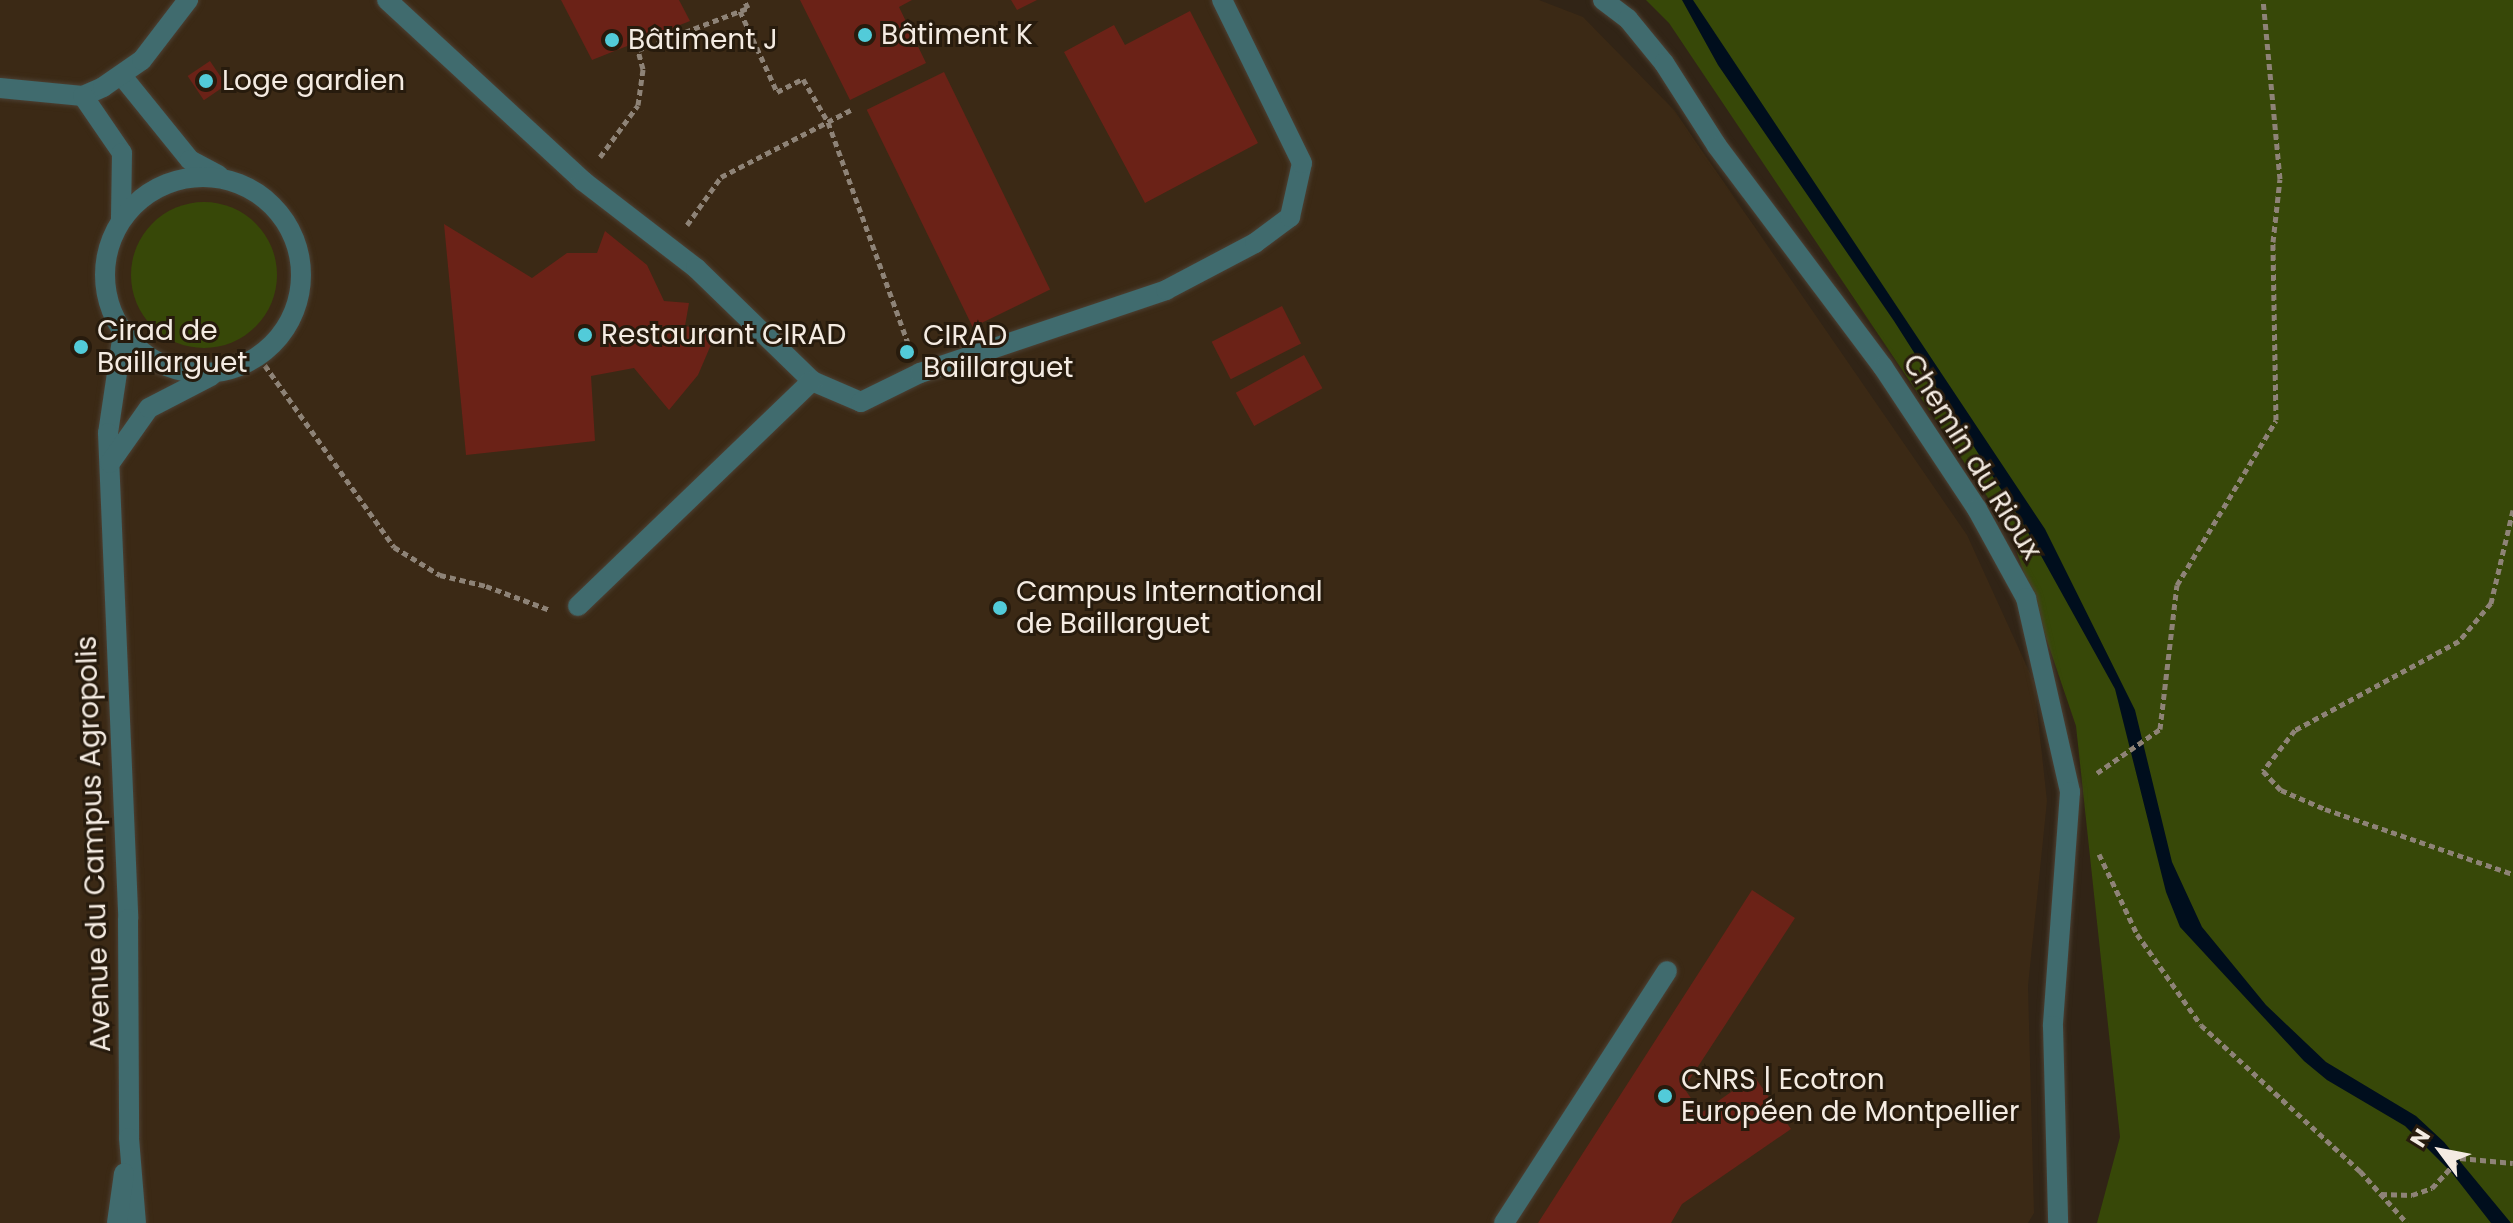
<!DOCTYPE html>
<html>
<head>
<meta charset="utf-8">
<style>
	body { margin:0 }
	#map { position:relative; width:2513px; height:1223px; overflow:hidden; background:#312416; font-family:Poppins,sans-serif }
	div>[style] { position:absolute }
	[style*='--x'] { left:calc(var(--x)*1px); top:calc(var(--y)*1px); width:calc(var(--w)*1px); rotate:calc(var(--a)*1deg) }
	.built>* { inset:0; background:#3b2915 }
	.green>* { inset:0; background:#374808 }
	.round { border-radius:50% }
	.water>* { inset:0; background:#000e1d }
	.building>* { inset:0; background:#6b2217; transform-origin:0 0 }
	.path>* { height:5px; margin-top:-2.5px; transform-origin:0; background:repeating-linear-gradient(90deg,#8e8377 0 6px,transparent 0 10px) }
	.roads { filter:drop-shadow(0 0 2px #4c4033) drop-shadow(0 0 2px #4c4033) }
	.minor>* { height:20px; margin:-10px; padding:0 10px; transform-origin:10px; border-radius:10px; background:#406b6e }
	.minor>.ring { margin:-10px; padding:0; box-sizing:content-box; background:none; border:20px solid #406b6e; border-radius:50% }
	.dots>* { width:22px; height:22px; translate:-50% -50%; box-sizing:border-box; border:4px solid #271b0d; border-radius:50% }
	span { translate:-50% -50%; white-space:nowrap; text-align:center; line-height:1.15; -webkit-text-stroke:6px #271b0d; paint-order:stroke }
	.poi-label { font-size:28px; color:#f4ebe2 }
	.left { translate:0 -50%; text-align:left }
	.street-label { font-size:28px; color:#f4ebe2 }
	.north { position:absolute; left:2401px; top:1111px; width:80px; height:80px; -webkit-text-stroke:6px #271b0d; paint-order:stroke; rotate:302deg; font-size:22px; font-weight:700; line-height:32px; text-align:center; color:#f4ebe2 }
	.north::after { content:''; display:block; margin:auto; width:28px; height:36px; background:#f4ebe2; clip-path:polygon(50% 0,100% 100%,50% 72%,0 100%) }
</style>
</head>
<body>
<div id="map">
	<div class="built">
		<i style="clip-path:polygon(0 0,1539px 0,1583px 17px,1674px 110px,1967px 535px,2034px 682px,2047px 801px,2028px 986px,2034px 1213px,2028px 1223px,0 1223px)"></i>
	</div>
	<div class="green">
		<i style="clip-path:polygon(1646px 0,2513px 0,2513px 1223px,2097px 1223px,2120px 1137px,2076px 726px,2009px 529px,1669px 23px)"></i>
		<i class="round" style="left:131px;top:202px;width:146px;height:146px"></i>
	</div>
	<div class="water">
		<i style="clip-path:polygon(1682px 0,1693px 0,2045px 529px,2135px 710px,2172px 862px,2202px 927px,2266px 1005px,2326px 1062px,2416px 1116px,2444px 1142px,2511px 1223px,2491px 1223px,2452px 1173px,2405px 1126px,2327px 1080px,2304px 1061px,2180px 927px,2166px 892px,2115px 689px,2025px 527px,1894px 321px,1718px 65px)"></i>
	</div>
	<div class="building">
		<i style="clip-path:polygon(561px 0,679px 0,690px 21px,592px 60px)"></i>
		<i style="clip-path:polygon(800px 0,912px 0,899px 7px,926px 63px,850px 100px)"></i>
		<i style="clip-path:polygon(1011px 0,1037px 0,1017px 10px)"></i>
		<i style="clip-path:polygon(1190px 11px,1258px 143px,1145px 203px,1064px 52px,1114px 25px,1125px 45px)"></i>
		<i style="left:210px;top:61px;width:29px;height:27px;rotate:56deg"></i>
		<i style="left:944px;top:72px;width:242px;height:86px;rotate:64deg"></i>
		<i style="clip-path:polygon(444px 224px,532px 278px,567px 253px,597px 253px,605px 231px,647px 265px,664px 301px,689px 303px,685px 326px,716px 333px,698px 375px,669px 410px,634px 368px,591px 376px,595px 441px,466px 455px)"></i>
		<i style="left:1282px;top:306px;width:42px;height:79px;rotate:63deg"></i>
		<i style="left:1304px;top:355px;width:38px;height:78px;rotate:61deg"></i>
		<i style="clip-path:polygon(1752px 890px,1795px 918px,1684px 1088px,1701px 1113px,1754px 1076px,1791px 1129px,1682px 1204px,1671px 1223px,1538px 1223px)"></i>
	</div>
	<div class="path">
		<i style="--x:740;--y:11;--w:89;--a:65.4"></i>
		<i style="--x:777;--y:92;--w:29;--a:-27"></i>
		<i style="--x:803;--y:79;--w:50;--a:59.8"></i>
		<i style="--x:828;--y:122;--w:238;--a:70.1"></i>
		<i style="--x:600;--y:157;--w:64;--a:-53.8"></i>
		<i style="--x:638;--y:105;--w:36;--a:-82"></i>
		<i style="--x:643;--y:69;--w:20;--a:-105"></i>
		<i style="--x:638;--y:50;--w:118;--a:-20.9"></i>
		<i style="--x:748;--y:8;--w:9;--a:-117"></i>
		<i style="--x:687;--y:225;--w:59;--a:-54.7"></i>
		<i style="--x:721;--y:177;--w:146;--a:-27.3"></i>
		<i style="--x:259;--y:357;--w:233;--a:54.6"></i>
		<i style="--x:394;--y:547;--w:54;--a:31.3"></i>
		<i style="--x:440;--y:575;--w:47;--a:13.4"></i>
		<i style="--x:486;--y:586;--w:68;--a:20.6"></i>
		<i style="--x:2513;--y:510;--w:96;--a:103.3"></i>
		<i style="--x:2491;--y:603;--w:50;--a:130.1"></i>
		<i style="--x:2459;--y:641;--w:187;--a:151.5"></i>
		<i style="--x:2295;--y:730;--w:52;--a:128"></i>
		<i style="--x:2263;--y:771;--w:26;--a:47"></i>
		<i style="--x:2281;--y:790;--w:48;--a:23.4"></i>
		<i style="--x:2325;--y:809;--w:199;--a:19.1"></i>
		<i style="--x:2097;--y:773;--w:77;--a:-34.9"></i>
		<i style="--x:2160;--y:729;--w:145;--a:-83.3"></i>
		<i style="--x:2177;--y:585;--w:192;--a:-59"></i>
		<i style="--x:2276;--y:420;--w:178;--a:-91"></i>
		<i style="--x:2273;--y:242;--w:63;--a:-83.7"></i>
		<i style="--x:2280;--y:179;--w:180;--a:-95.4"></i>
		<i style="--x:2099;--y:854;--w:89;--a:64.6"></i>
		<i style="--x:2137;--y:934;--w:111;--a:54.9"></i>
		<i style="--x:2201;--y:1025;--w:216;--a:42.6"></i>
		<i style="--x:2360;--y:1171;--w:70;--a:47.9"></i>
		<i style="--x:2381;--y:1194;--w:31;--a:2"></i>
		<i style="--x:2412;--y:1195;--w:21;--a:-19"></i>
		<i style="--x:2432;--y:1188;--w:41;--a:-47"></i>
		<i style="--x:2460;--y:1158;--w:53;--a:5.4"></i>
	</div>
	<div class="roads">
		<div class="minor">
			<i style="--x:387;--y:0;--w:267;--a:42.7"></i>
			<i style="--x:583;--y:181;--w:143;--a:37.6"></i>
			<i style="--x:696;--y:268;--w:162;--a:44.2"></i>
			<i style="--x:812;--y:381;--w:53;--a:23.2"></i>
			<i style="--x:861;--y:402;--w:66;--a:-26.2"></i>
			<i style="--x:920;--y:373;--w:260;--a:-18.6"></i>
			<i style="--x:1166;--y:290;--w:101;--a:-27.8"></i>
			<i style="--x:1255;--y:243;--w:44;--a:-36.6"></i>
			<i style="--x:1290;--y:217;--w:55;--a:-77.5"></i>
			<i style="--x:1302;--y:163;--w:182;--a:-116.1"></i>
			<i style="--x:1603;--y:0;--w:31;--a:37"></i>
			<i style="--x:1628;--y:19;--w:57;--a:50.7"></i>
			<i style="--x:1664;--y:63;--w:98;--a:57.4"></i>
			<i style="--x:1717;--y:146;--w:276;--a:53.1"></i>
			<i style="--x:1883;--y:367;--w:170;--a:56.5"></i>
			<i style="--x:1977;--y:509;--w:102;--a:61.2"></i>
			<i style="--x:2026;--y:598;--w:199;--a:77.2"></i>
			<i style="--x:2070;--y:792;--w:235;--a:94.2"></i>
			<i style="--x:2053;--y:1026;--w:197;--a:88.5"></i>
			<i style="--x:122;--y:76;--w:108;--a:51"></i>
			<i style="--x:190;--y:160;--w:32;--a:28"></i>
			<i style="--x:0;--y:88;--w:83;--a:5.5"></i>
			<i style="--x:83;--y:96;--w:22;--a:-24"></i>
			<i style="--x:103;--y:87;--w:47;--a:-34.7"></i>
			<i style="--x:142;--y:60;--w:76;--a:-52.5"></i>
			<i style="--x:83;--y:96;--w:69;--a:55.6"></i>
			<i style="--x:122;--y:153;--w:67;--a:90.9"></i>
			<i class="ring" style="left:105px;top:177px;width:176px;height:176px"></i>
			<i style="--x:123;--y:333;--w:101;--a:98.5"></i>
			<i style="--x:108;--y:433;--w:486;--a:87.6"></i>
			<i style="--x:128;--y:919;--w:219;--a:89.7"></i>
			<i style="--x:129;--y:1138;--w:85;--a:85.3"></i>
			<i style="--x:110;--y:463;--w:67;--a:-54.7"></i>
			<i style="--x:149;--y:408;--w:70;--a:-27.3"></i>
			<i style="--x:578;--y:606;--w:325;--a:-43.9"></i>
			<i style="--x:117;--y:1223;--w:50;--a:-82"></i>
			<i style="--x:1504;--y:1223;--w:300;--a:-57.1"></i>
		</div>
	</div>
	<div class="dots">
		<i style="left:865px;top:35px;background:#52cbd9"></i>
		<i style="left:612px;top:40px;background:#52cbd9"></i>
		<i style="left:206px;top:81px;background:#52cbd9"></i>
		<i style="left:585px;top:335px;background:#52cbd9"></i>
		<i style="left:81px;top:347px;background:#52cbd9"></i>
		<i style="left:907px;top:352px;background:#52cbd9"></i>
		<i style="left:1000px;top:608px;background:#52cbd9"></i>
		<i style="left:1665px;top:1096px;background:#52cbd9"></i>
	</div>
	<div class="poi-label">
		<span class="left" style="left:881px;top:35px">Bâtiment K</span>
		<span class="left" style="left:628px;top:40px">Bâtiment J</span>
		<span class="left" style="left:222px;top:81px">Loge gardien</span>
		<span class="left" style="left:97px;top:347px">Cirad de<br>Baillarguet</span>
		<span class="left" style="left:601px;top:335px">Restaurant CIRAD</span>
		<span class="left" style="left:923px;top:352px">CIRAD<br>Baillarguet</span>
		<span class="left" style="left:1016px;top:608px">Campus International<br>de Baillarguet</span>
		<span class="left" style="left:1681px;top:1096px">CNRS | Ecotron<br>Européen de Montpellier</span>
	</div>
	<div class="street-label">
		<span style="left:1972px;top:457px;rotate:58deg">Chemin du Rioux</span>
		<span style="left:94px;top:844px;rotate:-92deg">Avenue du Campus Agropolis</span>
	</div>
	<div class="north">N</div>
</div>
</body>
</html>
